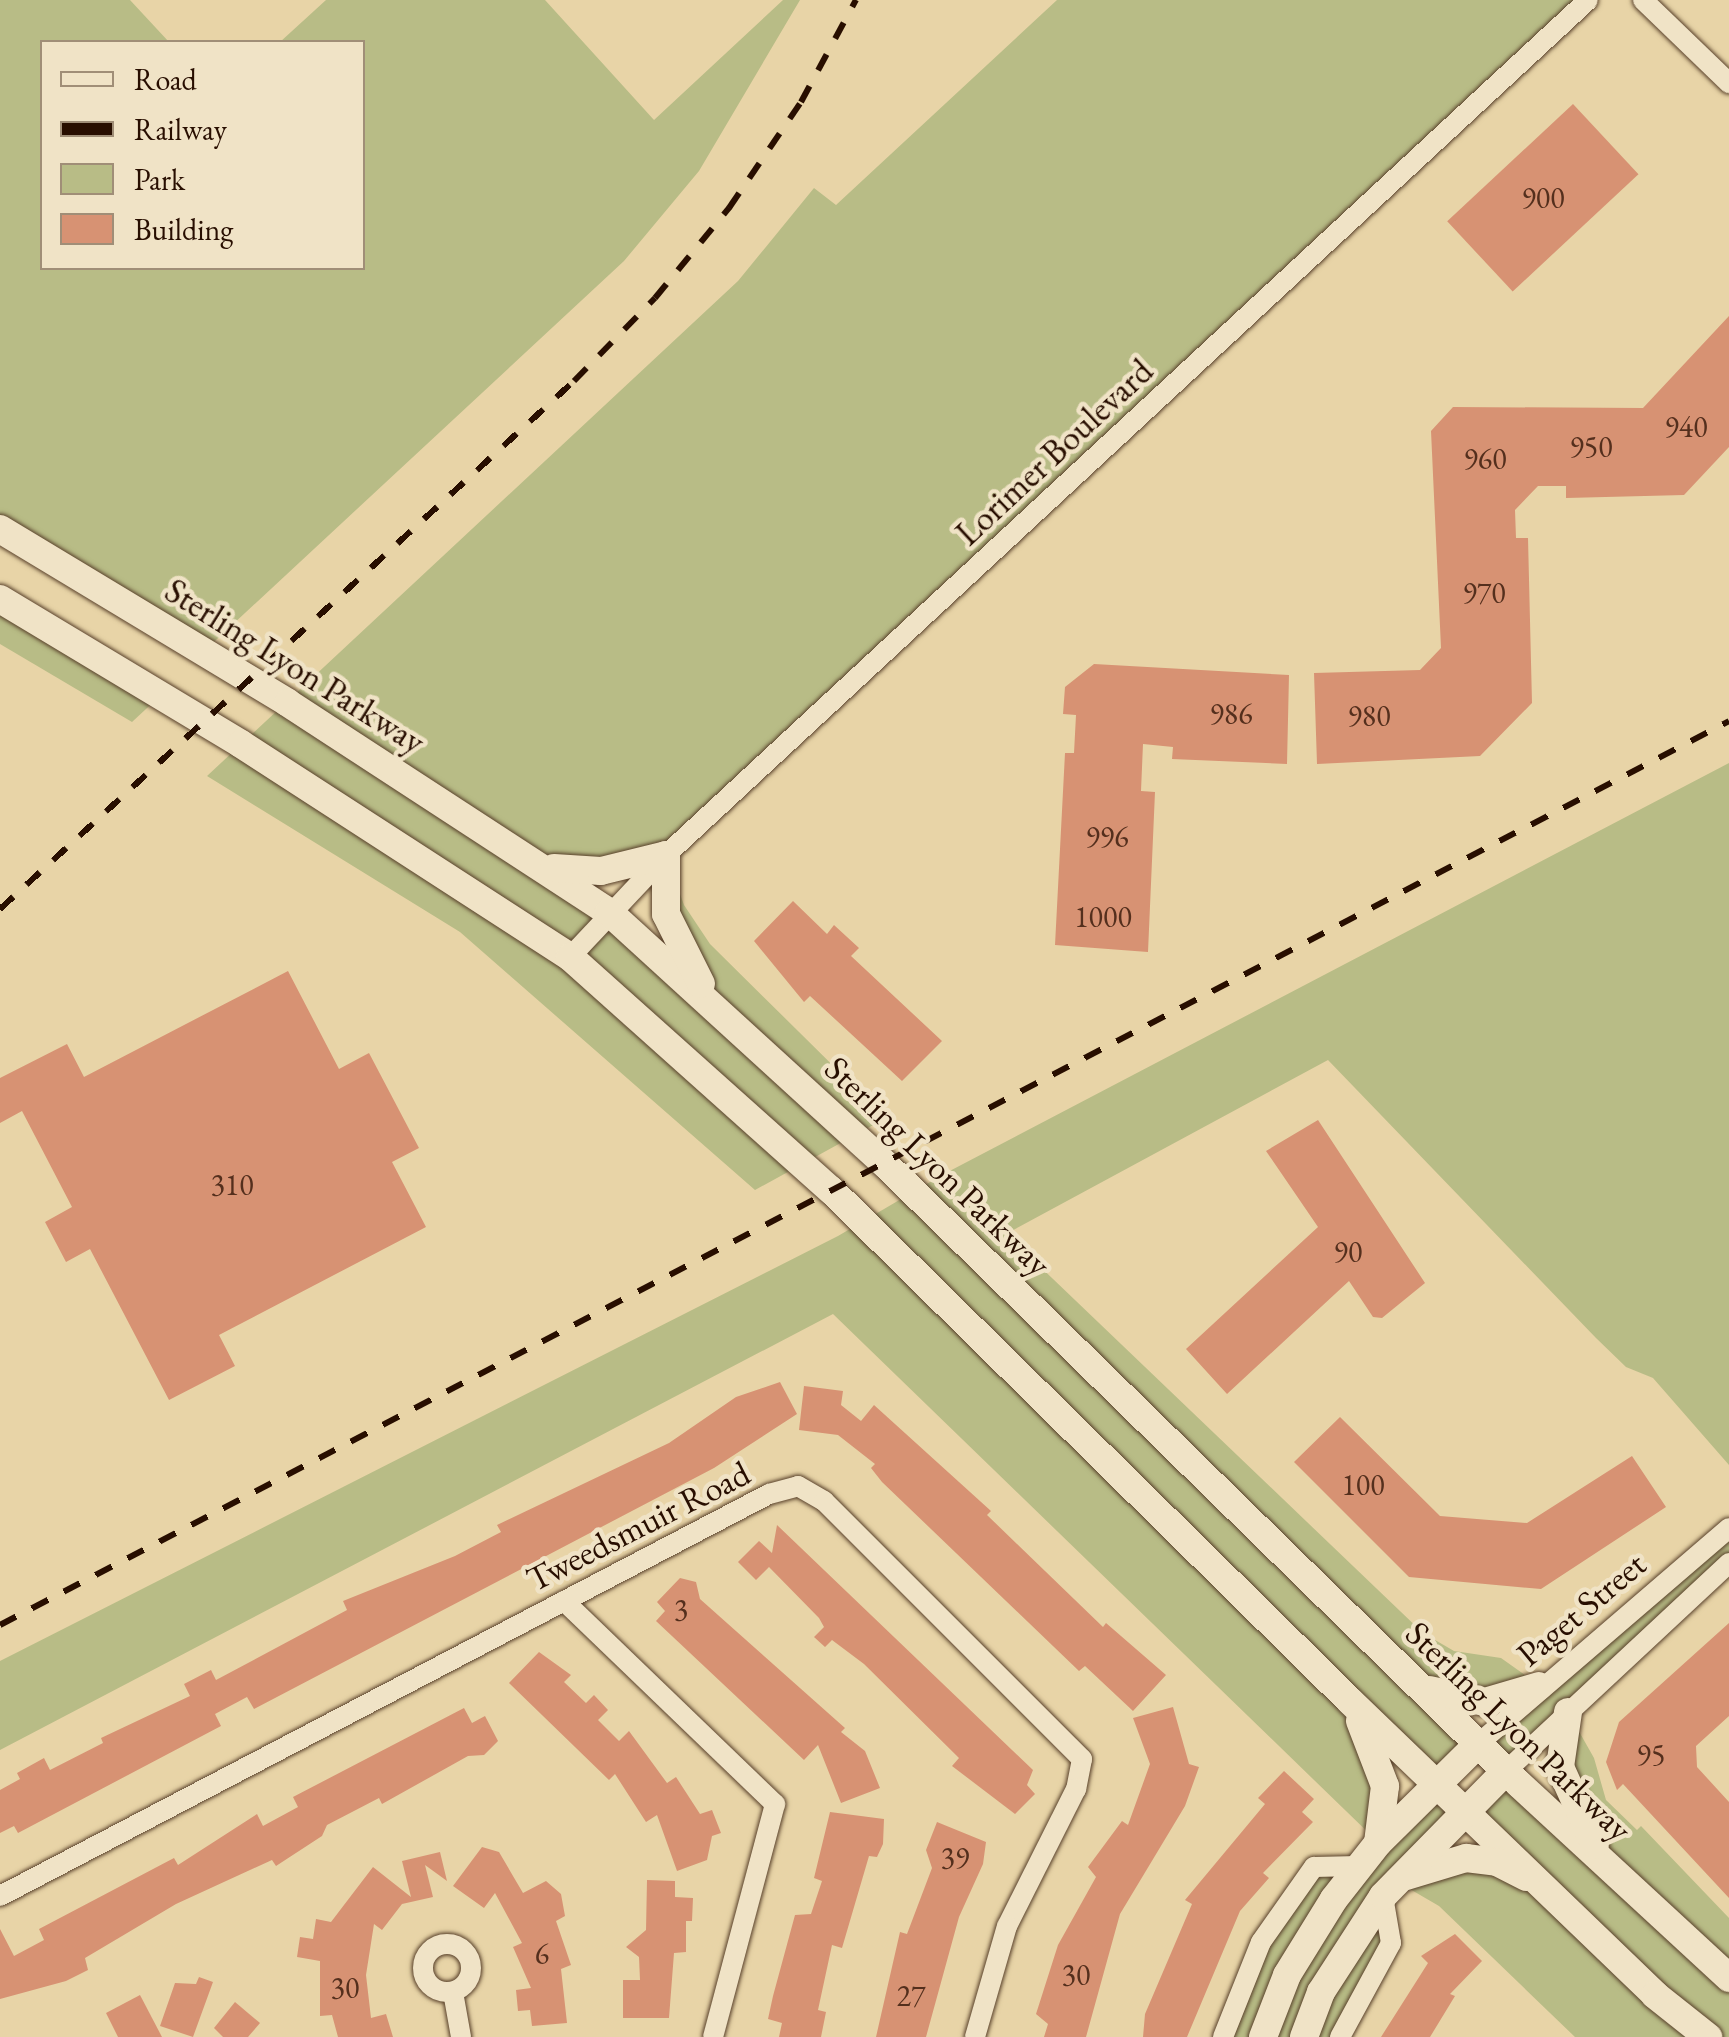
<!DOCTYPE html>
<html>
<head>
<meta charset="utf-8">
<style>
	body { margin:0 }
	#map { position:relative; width:1729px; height:2037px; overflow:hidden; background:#e8d4a7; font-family:"EB Garamond",serif }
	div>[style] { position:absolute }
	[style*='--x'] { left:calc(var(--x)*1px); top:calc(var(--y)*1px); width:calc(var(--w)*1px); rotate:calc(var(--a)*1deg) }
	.green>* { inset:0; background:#b8bc86 }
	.building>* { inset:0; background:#d79273; transform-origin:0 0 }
	.roads { filter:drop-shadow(0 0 2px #58402a) drop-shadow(0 0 2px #58402a) }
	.street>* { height:20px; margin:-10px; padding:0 10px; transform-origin:10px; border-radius:10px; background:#f0e3c6 }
	.street>.ring { margin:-10px; padding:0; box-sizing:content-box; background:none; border:20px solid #f0e3c6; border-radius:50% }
	.secondary>* { height:28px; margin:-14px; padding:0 14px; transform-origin:14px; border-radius:14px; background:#f0e3c6 }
	.rail>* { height:6px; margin-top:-3px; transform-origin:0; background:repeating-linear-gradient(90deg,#280e00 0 18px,transparent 0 36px) }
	span { translate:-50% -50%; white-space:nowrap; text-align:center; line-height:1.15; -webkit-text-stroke:9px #f0e3c6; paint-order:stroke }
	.number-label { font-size:30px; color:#542f1d }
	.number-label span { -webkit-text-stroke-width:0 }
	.street-label { font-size:35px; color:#280e00 }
	.legend { position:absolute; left:40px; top:40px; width:325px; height:230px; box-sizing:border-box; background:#f0e3c6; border:2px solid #a08e77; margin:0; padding:12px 18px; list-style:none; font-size:30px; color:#280e00 }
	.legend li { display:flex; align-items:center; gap:20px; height:50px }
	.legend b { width:50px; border:2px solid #a08e77 }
</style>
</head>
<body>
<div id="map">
	<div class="green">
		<i style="clip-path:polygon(0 0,130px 0,169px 42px,42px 42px,42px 268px,362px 268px,362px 42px,280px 42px,326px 0,545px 0,654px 120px,783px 0,800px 0,699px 171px,624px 261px,202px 653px,0 529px)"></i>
		<i style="clip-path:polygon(evenodd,1057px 0,1588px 0,666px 855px,684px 905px,710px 944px,886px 1118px,755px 1190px,460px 932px,207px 776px,738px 281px,814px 188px,836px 205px,1057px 0,665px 855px,687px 960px,550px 867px,665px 855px)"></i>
		<i style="clip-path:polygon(0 599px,160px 696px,132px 722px,0 644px)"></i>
		<i style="clip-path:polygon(evenodd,1729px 763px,1729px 1465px,1653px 1378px,1626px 1367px,1596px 1338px,1328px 1060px,1006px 1234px,1423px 1633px,1454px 1651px,1501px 1658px,1539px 1685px,1729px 1528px,1729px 1563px,1568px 1712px,1594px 1758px,1606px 1800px,1637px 1830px,1641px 1826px,1729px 1918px,1729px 2037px,1575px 2037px,1439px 1906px,1396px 1881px,1391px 1926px,1340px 2037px,1223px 2037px,1261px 1942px,1314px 1867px,1342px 1864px,1378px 1842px,833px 1314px,0 1750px,0 1661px,838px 1236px,942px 1175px,1729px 763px,1422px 1687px,1506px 1701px,1536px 1688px,1478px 1743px,1422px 1687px,1729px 763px,1352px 1704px,1436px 1784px,1379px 1840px,1376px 1752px,1352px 1704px,1729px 763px,1567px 1715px,1561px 1743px,1607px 1868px,1506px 1772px,1567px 1715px,1729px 763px,1477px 1744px,1505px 1772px,1466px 1808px,1437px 1784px,1477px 1744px,1729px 763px,1466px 1809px,1497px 1862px,1398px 1878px,1466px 1809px)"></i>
	</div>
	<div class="building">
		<i style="left:1573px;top:104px;width:96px;height:172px;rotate:47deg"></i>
		<i style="clip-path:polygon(1729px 316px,1729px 447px,1684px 495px,1566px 498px,1566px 486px,1538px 486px,1515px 510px,1516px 538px,1528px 538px,1532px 703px,1480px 756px,1317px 764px,1314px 673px,1420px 670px,1441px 648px,1431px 431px,1453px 407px,1643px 408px)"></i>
		<i style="clip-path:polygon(1094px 664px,1289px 675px,1287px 764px,1172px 759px,1173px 747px,1143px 744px,1141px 791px,1155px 792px,1148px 952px,1055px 945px,1065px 753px,1074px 753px,1076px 715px,1063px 714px,1065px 687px)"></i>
		<i style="clip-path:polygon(793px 901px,827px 934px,834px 925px,859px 948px,851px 956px,942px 1041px,902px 1081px,810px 996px,804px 1002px,754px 941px)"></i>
		<i style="clip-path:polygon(288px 971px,339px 1069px,369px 1053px,419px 1148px,392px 1162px,426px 1227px,219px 1335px,235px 1366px,169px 1400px,90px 1249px,66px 1262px,45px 1222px,72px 1207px,22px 1111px,0 1123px,0 1078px,67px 1044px,84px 1077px)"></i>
		<i style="clip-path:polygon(1318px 1120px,1425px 1283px,1382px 1318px,1373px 1317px,1349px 1281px,1227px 1394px,1186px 1349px,1318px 1227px,1266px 1151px)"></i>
		<i style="clip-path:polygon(780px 1382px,797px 1414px,714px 1468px,254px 1709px,247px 1697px,215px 1714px,221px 1726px,18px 1833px,14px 1826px,0 1833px,0 1790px,20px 1779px,17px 1773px,44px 1758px,50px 1770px,103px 1743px,101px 1738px,190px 1696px,184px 1684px,211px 1670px,216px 1680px,347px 1610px,343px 1601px,455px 1556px,501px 1532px,497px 1525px,669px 1443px,736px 1397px)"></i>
		<i style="clip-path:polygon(804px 1386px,843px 1391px,841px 1405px,861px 1421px,874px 1405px,991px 1511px,987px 1515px,1103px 1627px,1106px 1623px,1166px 1675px,1133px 1711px,1085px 1666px,1079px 1671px,882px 1482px,871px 1468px,875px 1464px,838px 1435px,799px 1430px)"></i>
		<i style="clip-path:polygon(1340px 1417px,1440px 1516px,1527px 1523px,1632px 1456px,1666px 1507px,1541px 1589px,1409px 1577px,1294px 1462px)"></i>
		<i style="clip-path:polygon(777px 1525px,1033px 1770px,1027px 1785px,1035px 1794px,1015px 1814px,952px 1766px,959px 1758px,864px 1664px,832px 1640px,825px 1647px,814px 1637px,824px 1627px,819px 1618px,769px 1567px,756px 1580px,738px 1562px,759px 1541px,772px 1553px)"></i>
		<i style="clip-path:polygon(680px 1578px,696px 1582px,700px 1599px,845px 1728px,841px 1732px,865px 1751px,880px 1788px,841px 1803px,818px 1745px,804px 1760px,656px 1621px,665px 1611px,657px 1602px)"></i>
		<i style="clip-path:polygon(1729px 1623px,1729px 1716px,1696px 1746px,1697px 1767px,1729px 1802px,1729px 1898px,1623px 1784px,1617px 1790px,1606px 1762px,1619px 1722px)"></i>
		<i style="clip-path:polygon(539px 1652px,571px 1675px,564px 1682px,586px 1703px,594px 1695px,608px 1710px,598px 1720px,619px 1741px,629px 1731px,667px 1783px,676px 1777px,700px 1814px,712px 1810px,721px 1833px,712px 1836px,707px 1860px,677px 1871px,657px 1815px,646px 1822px,615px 1774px,609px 1780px,509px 1683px)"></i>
		<i style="clip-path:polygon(1173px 1707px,1189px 1764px,1199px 1767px,1185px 1806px,1120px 1914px,1086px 2037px,1044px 2037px,1048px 2024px,1036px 2014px,1058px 1945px,1096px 1877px,1088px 1867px,1122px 1821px,1128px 1825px,1150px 1764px,1133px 1718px)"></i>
		<i style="clip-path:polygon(464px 1708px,472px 1723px,485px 1716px,498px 1741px,484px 1755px,468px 1756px,382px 1804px,379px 1798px,327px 1825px,322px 1836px,276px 1866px,272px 1860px,176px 1904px,85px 1958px,88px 1970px,66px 1981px,0 1999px,0 1929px,14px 1956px,44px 1940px,39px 1929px,174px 1858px,178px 1865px,257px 1814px,263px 1826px,298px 1807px,293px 1797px)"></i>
		<i style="clip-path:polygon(1284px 1771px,1314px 1799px,1302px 1812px,1313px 1822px,1263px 1873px,1269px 1878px,1240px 1911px,1187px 2037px,1143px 2037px,1145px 2014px,1192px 1904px,1185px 1900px,1265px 1804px,1258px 1798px)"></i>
		<i style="clip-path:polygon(830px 1812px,884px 1819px,883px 1844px,877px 1857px,869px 1856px,842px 1948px,832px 1945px,818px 2010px,826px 2012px,821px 2037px,779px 2037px,782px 2023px,768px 2019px,773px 1996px,795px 1915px,811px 1914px,822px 1881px,814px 1878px)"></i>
		<i style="clip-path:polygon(937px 1822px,986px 1842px,983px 1864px,959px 1917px,926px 2037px,876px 2037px,900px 1932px,907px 1934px,932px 1868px,926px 1850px)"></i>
		<i style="clip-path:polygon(482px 1847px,499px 1852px,523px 1893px,546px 1881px,561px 1894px,565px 1916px,556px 1921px,571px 1965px,561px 1969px,567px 2023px,532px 2026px,530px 2010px,518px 2011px,516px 1990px,531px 1988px,513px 1947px,522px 1943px,495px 1893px,484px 1908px,453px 1886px)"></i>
		<i style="clip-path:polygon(440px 1852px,447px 1881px,425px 1865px,433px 1897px,402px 1904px,382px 1930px,374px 1924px,366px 1975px,371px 2018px,386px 2014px,393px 2037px,338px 2037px,332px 2015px,320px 2016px,320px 1961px,297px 1957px,300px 1937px,313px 1939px,316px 1919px,331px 1922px,373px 1867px,411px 1897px,402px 1861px)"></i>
		<i style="clip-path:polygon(647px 1880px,675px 1881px,675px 1897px,693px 1898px,692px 1921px,686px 1921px,686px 1952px,674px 1953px,669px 2018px,623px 2018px,623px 1980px,640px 1980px,639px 1957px,626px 1947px,646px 1930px)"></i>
		<i style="clip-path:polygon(1455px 1934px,1482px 1961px,1450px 1994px,1455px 1996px,1430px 2037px,1381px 2037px,1428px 1963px,1421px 1956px)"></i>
		<i style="clip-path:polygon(199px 1977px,213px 1982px,193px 2037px,160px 2026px,175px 1983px,196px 1984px)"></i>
		<i style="clip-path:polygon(140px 1995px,162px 2037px,118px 2037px,106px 2013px)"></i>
		<i style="clip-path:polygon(235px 2002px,260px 2023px,248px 2037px,223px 2037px,214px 2028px)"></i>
	</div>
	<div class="roads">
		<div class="street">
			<i style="--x:1643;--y:0;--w:120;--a:44"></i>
			<i style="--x:570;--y:957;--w:140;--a:-46.7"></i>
			<i style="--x:666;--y:855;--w:1257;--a:-42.84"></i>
			<i style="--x:564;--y:1601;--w:293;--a:43.9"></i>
			<i style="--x:775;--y:1804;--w:241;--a:104.9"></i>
			<i style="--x:1478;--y:1744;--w:331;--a:-40.7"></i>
			<i style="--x:1506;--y:1771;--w:305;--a:-43"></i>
			<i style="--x:0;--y:1896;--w:868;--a:-27.6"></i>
			<i style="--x:769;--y:1494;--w:30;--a:-15"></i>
			<i style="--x:798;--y:1486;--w:30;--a:30"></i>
			<i style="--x:824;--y:1501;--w:365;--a:45"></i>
			<i style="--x:1082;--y:1759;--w:31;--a:101"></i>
			<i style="--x:1076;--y:1789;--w:153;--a:116.7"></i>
			<i style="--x:1007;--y:1926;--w:116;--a:106.1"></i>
			<i class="ring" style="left:423px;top:1944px;width:28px;height:28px"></i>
			<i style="--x:453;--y:1992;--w:46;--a:79.9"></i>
			<i style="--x:1223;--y:2037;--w:102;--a:-68.2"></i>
			<i style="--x:1261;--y:1942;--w:92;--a:-54.8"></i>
			<i style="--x:1314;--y:1867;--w:44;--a:-1.3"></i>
			<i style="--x:1340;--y:2037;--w:107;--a:-61.5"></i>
			<i style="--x:1391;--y:1943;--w:48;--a:-99.7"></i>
		</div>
		<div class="secondary">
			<i style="--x:0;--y:529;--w:336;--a:31.1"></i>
			<i style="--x:288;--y:703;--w:383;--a:33.1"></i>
			<i style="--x:609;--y:912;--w:374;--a:42.4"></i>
			<i style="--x:885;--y:1164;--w:887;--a:44.36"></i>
			<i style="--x:1519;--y:1784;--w:286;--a:42.7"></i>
			<i style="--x:0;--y:599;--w:281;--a:31"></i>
			<i style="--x:241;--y:744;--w:392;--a:32.9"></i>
			<i style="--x:570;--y:957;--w:350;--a:41.8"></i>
			<i style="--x:831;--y:1190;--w:728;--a:44.55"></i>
			<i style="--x:1350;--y:1701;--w:424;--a:43.9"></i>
			<i style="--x:1655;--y:1995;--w:68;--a:38.4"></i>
			<i style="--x:554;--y:868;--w:47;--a:3.7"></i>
			<i style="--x:601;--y:871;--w:67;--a:-13.8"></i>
			<i style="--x:666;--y:855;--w:59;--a:90"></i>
			<i style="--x:666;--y:914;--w:78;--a:63.4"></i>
			<i style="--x:1429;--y:1690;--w:57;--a:12.1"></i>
			<i style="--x:1485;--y:1702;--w:56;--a:-16.5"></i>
			<i style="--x:1568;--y:1712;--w:56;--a:98.3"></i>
			<i style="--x:1560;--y:1767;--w:85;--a:65.8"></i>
			<i style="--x:1360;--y:1721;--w:70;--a:69"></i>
			<i style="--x:1385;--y:1786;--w:57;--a:97"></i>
			<i style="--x:1406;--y:1876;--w:63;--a:-16.7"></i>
			<i style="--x:1466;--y:1858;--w:31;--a:7"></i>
			<i style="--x:1497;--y:1862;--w:33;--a:27"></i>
			<i style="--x:1263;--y:2037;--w:66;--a:-68.8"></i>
			<i style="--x:1287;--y:1975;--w:89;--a:-58.3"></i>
			<i style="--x:1334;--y:1899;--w:71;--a:-51.8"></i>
			<i style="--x:1378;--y:1843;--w:141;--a:-44.7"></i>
			<i style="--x:1304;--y:2037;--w:48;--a:-69.3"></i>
			<i style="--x:1321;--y:1992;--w:114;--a:-57.1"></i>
			<i style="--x:1383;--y:1896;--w:175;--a:-45.5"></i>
		</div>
	</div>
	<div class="rail">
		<i style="--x:0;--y:909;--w:780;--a:-42.61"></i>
		<i style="--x:574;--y:381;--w:116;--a:-45.7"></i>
		<i style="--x:655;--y:298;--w:117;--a:-50.6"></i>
		<i style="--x:729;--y:208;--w:128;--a:-55.8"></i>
		<i style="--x:801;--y:102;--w:116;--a:-61.7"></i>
		<i style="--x:0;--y:1625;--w:1951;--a:-27.6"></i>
	</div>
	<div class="number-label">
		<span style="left:1543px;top:198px">900</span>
		<span style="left:1686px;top:427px">940</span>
		<span style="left:1591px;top:447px">950</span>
		<span style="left:1485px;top:459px">960</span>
		<span style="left:1484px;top:593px">970</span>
		<span style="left:1231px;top:714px">986</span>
		<span style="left:1369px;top:716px">980</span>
		<span style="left:1107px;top:837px">996</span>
		<span style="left:1103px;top:917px">1000</span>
		<span style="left:232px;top:1185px">310</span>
		<span style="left:1348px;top:1252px">90</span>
		<span style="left:1363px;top:1485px">100</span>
		<span style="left:681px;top:1610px">3</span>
		<span style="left:1651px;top:1755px">95</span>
		<span style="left:955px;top:1858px">39</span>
		<span style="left:542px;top:1954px">6</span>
		<span style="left:1076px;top:1975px">30</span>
		<span style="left:345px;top:1988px">30</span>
		<span style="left:911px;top:1996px">27</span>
	</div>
	<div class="street-label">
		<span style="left:1054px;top:452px;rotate:-43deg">Lorimer Boulevard</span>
		<span style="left:295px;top:666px;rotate:32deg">Sterling Lyon Parkway</span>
		<span style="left:938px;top:1166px;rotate:44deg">Sterling Lyon Parkway</span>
		<span style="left:638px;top:1526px;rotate:-27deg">Tweedsmuir Road</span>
		<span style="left:1581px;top:1609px;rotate:-40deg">Paget Street</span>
		<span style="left:1519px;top:1731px;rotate:44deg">Sterling Lyon Parkway</span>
	</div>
	<ul class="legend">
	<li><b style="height:12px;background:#f0e3c6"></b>Road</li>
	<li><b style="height:12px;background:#280e00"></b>Railway</li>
	<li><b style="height:28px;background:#b8bc86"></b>Park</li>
	<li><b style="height:28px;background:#d79273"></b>Building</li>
	</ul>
</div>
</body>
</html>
